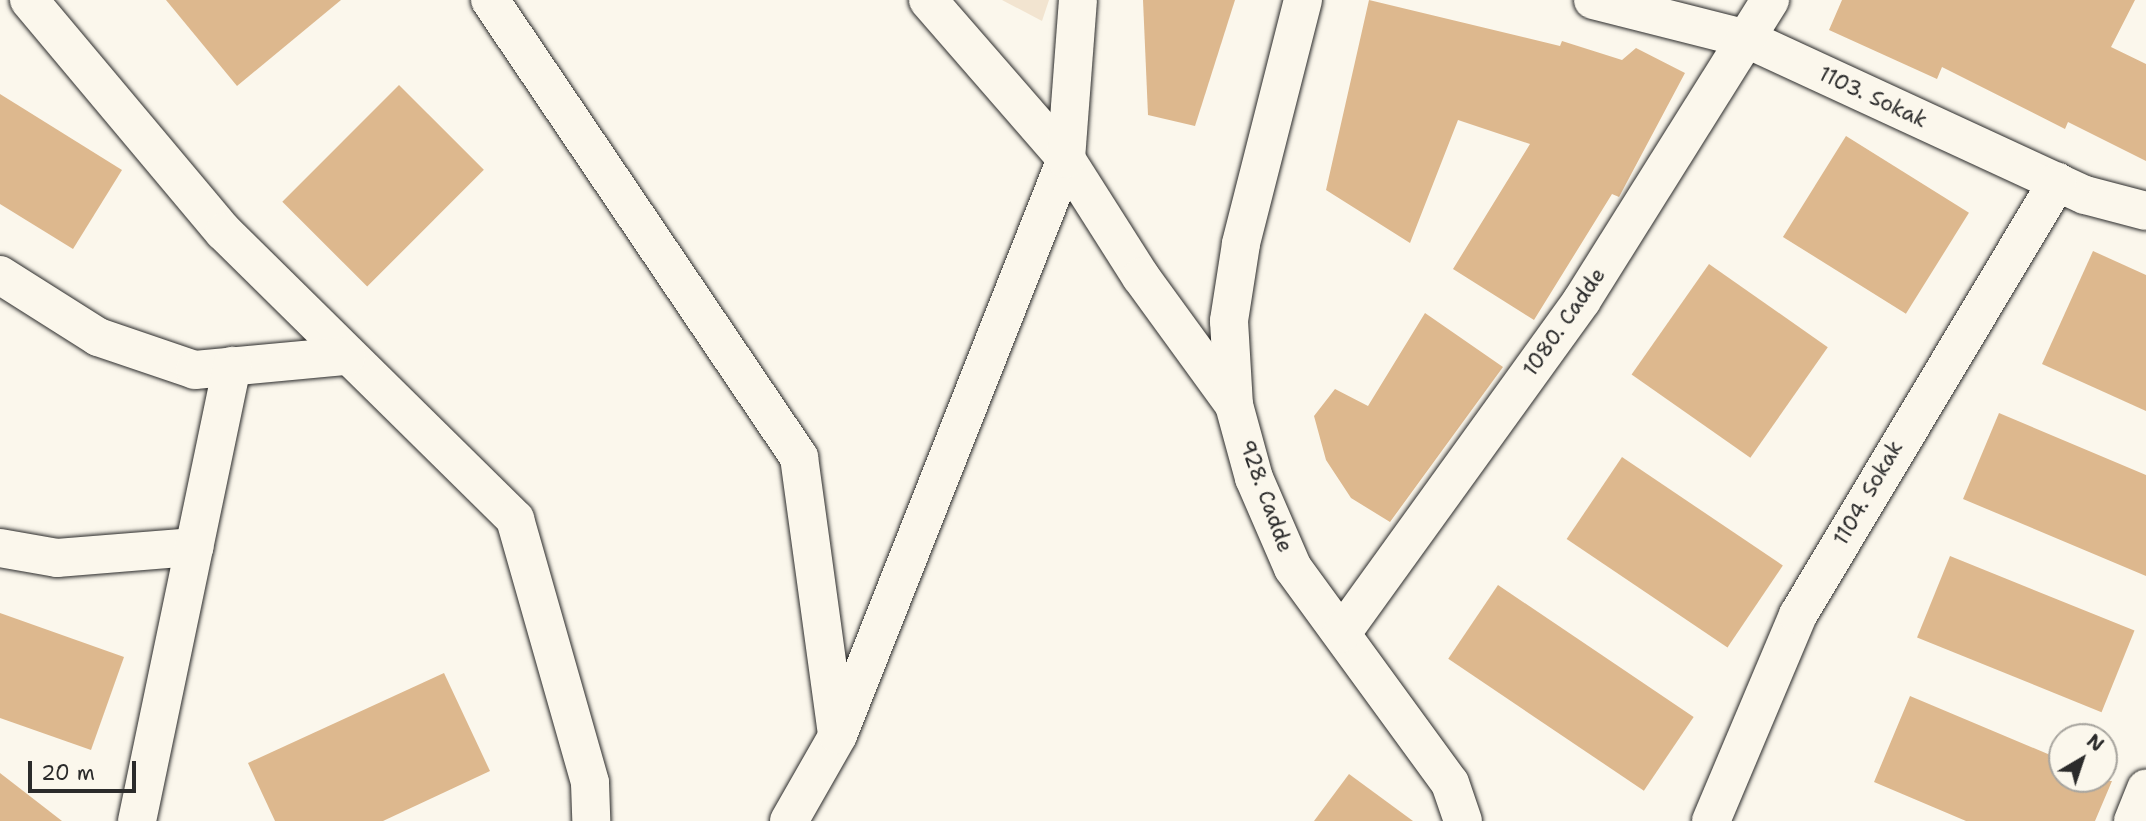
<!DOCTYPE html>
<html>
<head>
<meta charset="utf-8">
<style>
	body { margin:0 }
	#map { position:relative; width:2146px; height:821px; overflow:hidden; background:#fbf7ec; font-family:"Shantell Sans",sans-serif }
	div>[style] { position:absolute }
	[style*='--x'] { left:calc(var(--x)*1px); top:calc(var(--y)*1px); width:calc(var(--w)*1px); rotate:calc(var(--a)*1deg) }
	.built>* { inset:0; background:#f2e4d0 }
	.building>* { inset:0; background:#ddb88e; transform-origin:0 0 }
	.roads { filter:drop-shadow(0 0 2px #2b2b2b) drop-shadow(0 0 2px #2b2b2b) }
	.street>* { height:38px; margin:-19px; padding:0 19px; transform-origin:19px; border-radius:19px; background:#fbf7ec }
	.secondary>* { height:38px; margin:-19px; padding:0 19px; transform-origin:19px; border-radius:19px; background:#fbf7ec }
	span { translate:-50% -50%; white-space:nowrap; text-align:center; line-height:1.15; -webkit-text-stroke:5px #fbf7ec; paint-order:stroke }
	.street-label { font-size:21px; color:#2b2b2b }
	.north { position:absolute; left:2048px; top:723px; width:70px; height:70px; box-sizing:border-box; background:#fbf7ec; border:2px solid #a8a59f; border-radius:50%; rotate:39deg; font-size:19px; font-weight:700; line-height:28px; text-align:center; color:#2b2b2b }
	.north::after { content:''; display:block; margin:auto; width:24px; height:32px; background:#2b2b2b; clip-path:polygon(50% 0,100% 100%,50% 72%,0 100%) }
	.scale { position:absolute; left:28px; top:761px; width:108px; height:32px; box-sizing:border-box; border:4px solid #2b2b2b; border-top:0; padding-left:9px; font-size:21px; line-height:24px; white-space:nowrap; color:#2b2b2b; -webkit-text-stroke:5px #fbf7ec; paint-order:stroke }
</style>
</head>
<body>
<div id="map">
	<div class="built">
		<i style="clip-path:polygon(1002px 0,1049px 0,1042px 21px)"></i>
	</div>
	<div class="building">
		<i style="clip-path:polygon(166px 0,341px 0,237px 86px)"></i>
		<i style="clip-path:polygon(1143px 0,1235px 0,1195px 126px,1148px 115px)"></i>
		<i style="clip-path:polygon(1369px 0,1560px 46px,1562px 41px,1622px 60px,1636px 48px,1685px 73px,1619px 197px,1612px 194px,1534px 320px,1453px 269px,1530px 144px,1458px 120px,1410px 243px,1326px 190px)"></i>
		<i style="clip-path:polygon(1842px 0,2135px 0,2111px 47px,2146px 64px,2146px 161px,2068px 122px,2065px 129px,1942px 67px,1937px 79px,1829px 30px)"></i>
		<i style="left:399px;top:85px;width:120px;height:165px;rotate:45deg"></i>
		<i style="clip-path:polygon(0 94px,122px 170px,73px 249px,0 204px)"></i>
		<i style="left:1846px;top:136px;width:145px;height:119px;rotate:32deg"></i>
		<i style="clip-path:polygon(2093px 251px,2146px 275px,2146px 411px,2042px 364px)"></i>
		<i style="left:1709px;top:264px;width:145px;height:135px;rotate:35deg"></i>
		<i style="clip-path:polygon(1425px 313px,1503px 367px,1390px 522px,1351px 498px,1326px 460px,1314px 416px,1335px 389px,1368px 406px)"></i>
		<i style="clip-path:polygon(1999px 413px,2146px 475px,2146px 576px,1963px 499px)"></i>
		<i style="left:1622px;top:457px;width:194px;height:99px;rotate:34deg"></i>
		<i style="left:1950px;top:556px;width:199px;height:88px;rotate:22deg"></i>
		<i style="left:1498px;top:585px;width:236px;height:89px;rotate:34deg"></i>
		<i style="clip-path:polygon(0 613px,124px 657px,91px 750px,0 718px)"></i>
		<i style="clip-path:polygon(444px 673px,490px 771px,383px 821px,275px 821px,248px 763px)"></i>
		<i style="clip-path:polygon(1910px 696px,2062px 760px,2062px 779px,2112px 781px,2095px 821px,1966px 821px,1874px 782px)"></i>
		<i style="clip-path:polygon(0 773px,62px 821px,0 821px)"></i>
		<i style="clip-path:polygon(1349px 774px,1413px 821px,1314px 821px)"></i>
	</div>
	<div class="roads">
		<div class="street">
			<i style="--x:29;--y:0;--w:303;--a:50"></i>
			<i style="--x:224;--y:232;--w:409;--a:44.6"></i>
			<i style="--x:515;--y:519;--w:274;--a:74.1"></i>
			<i style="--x:590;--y:783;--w:38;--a:88"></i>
			<i style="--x:490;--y:0;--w:552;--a:55.94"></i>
			<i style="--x:799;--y:457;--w:280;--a:82.2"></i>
			<i style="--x:928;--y:0;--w:211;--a:49"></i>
			<i style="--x:1066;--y:159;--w:140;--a:57.6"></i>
			<i style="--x:1141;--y:277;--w:158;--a:54"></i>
			<i style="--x:1593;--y:0;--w:159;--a:14.2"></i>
			<i style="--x:1747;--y:39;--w:372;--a:24.8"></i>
			<i style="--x:2085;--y:195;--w:63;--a:14.7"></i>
			<i style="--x:0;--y:275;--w:116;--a:32.3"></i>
			<i style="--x:98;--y:337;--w:102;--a:18.8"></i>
			<i style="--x:195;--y:370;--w:152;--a:-5.3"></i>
			<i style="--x:0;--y:548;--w:58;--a:10"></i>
			<i style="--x:57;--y:558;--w:138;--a:-4.6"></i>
			<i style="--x:137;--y:821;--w:465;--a:-78.2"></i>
			<i style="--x:789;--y:821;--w:99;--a:-60.3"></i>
			<i style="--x:838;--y:735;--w:619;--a:-68.4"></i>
			<i style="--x:1066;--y:159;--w:159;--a:-85.7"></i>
			<i style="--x:1711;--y:821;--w:224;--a:-67.1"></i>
			<i style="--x:1798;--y:615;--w:505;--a:-59.11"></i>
			<i style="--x:2133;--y:821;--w:35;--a:-68"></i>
		</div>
		<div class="secondary">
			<i style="--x:1303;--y:0;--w:252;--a:104.3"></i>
			<i style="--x:1241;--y:244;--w:78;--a:98.9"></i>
			<i style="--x:1229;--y:321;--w:84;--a:86.6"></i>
			<i style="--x:1234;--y:405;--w:76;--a:74.7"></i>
			<i style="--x:1254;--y:478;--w:98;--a:66.6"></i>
			<i style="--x:1293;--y:568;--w:266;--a:53.9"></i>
			<i style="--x:1450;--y:783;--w:40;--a:71.1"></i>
			<i style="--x:1342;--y:633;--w:410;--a:-54.2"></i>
			<i style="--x:1582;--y:300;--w:354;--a:-57.9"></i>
		</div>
	</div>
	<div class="street-label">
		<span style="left:1873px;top:97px;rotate:25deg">1103. Sokak</span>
		<span style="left:1564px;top:322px;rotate:-55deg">1080. Cadde</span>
		<span style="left:1868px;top:493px;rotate:-60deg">1104. Sokak</span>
		<span style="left:1266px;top:496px;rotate:70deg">928. Cadde</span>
	</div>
	<div class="north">N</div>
	<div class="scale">20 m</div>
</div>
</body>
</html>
